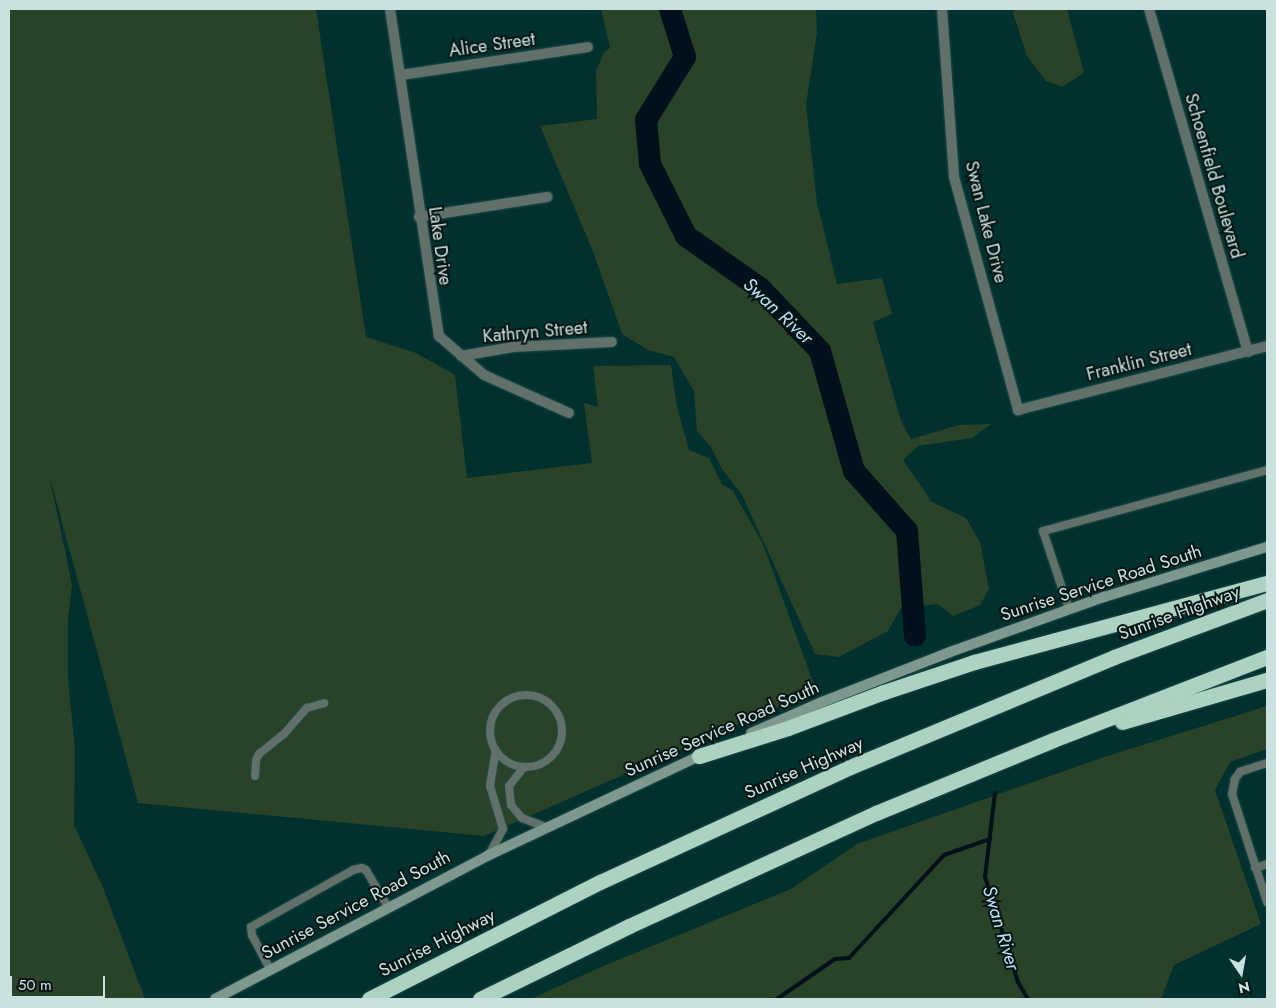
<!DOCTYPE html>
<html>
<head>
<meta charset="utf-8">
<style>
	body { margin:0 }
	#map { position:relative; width:1276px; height:1008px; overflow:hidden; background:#01312f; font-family:Jost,sans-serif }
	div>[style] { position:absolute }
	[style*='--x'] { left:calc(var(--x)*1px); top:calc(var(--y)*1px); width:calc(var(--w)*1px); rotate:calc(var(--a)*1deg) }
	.green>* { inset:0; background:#294228 }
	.stream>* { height:4px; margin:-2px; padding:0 2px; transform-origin:2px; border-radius:2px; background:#00111c }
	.river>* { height:22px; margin:-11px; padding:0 11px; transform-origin:11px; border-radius:11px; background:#00111c }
	.roads { filter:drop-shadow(0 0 1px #214d4b) drop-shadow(0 0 1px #214d4b) }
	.lane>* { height:8px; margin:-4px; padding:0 4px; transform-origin:4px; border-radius:4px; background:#617069 }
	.lane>.ring { margin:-4px; padding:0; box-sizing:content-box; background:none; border:8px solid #617069; border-radius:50% }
	.street>* { height:10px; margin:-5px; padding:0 5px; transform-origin:5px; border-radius:5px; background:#617069 }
	.secondary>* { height:10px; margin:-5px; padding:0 5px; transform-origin:5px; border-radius:5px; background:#7f988d }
	.highway>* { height:15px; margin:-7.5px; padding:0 7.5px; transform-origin:7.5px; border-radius:7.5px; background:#acd3c2 }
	span { translate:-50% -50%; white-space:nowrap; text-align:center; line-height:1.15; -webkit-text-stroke:4px #051615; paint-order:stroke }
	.street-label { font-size:18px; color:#cbe1df }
	.water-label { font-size:19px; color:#bcdff4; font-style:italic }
	.frame { position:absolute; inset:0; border:10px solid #cbe1df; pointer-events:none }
	.north { position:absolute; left:1216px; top:948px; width:50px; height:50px; -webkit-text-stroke:4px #051615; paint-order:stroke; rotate:168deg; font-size:14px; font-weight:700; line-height:20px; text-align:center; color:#cbe1df }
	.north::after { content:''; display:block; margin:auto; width:18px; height:22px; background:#cbe1df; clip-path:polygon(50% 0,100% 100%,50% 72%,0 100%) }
	.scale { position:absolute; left:10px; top:976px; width:95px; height:22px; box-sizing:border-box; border:2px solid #cbe1df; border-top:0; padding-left:6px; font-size:15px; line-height:18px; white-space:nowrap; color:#cbe1df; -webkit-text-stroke:4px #051615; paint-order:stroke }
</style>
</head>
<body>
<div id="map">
	<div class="green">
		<i style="clip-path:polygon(9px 9px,316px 9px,366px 337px,416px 353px,455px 375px,467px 478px,592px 463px,584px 403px,598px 407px,593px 366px,671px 365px,677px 407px,689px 450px,709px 458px,722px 484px,733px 491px,763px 544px,816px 690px,484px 836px,138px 803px,49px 474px,72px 585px,68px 618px,68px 678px,75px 750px,74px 825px,102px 885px,145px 999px,9px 999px)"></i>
		<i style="clip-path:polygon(601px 9px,816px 9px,817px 33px,806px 105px,817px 203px,837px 284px,882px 278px,892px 314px,873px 322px,901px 421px,911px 439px,959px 425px,991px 424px,972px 438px,918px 446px,903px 460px,932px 502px,966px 518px,980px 542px,989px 589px,980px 605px,953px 616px,938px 604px,901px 608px,888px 631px,856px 648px,839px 657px,815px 654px,742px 495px,722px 469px,711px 447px,697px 431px,694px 391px,674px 357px,648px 350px,622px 334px,594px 254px,540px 126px,597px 119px,596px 71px,604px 52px,610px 48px)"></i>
		<i style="clip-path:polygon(1014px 9px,1067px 9px,1084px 73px,1062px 87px,1046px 81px,1027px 56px,1013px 13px)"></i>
		<i style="clip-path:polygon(1267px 706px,1267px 749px,1230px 762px,1215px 790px,1261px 924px,1174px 965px,1161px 999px,531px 999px,601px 967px,791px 889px,857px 844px,1101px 758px)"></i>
	</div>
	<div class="stream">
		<i style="--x:995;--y:793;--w:85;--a:96.8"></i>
		<i style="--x:985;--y:877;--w:110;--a:72.6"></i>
		<i style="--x:1018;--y:982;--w:20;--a:60"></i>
		<i style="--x:777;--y:999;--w:70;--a:-34.6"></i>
		<i style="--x:835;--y:959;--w:14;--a:-4"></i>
		<i style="--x:849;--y:958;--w:140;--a:-47.3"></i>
		<i style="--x:944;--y:855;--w:49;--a:-19.2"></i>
	</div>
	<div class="river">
		<i style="--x:670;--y:9;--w:50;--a:72.6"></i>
		<i style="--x:685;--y:57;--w:74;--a:121.8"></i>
		<i style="--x:646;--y:120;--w:44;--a:84.8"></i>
		<i style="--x:650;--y:164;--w:80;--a:63.4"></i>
		<i style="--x:686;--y:236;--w:92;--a:35.2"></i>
		<i style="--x:761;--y:289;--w:86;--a:46.4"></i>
		<i style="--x:820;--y:351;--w:125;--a:74.2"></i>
		<i style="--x:854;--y:471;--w:80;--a:48.5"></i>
		<i style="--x:907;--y:531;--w:105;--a:85.6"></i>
	</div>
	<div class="roads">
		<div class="lane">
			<i style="--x:1069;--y:609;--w:82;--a:-108.4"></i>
			<i style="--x:1043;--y:531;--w:232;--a:-15.2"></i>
			<i class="ring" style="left:490px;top:695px;width:64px;height:64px"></i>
			<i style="--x:1267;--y:763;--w:28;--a:162"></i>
			<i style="--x:1240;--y:772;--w:9;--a:126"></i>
			<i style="--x:1235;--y:779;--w:15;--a:101"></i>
			<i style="--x:1232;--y:794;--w:114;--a:72"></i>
			<i style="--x:524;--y:767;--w:24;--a:128"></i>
			<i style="--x:509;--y:786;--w:19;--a:84"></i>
			<i style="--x:511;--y:805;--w:17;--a:50"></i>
			<i style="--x:522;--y:818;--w:26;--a:21"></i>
			<i style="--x:255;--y:776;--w:16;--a:-86"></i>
			<i style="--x:256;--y:760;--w:7;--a:-63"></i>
			<i style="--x:259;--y:754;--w:32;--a:-39"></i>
			<i style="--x:284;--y:734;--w:35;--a:-49"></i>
			<i style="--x:307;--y:708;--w:18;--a:-16"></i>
			<i style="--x:489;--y:855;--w:30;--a:-62"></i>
			<i style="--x:503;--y:829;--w:45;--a:-106.8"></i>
			<i style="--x:490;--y:786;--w:36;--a:-81"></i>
			<i style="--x:1255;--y:868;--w:13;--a:-18"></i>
			<i style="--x:270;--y:969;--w:38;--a:-118"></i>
			<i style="--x:252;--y:935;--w:8;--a:-97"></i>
			<i style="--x:251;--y:927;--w:117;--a:-29.2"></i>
			<i style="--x:353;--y:870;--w:9;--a:-13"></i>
			<i style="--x:362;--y:868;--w:4;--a:27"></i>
			<i style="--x:366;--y:870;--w:43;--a:59.3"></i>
		</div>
		<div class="street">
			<i style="--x:390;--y:9;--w:331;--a:81.5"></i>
			<i style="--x:439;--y:336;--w:60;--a:40.9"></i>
			<i style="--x:484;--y:375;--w:93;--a:24.1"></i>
			<i style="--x:942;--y:9;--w:168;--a:85.9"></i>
			<i style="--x:954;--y:177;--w:242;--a:74.6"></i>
			<i style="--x:1018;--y:410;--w:257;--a:-14.4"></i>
			<i style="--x:1149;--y:9;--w:357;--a:73.9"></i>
			<i style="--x:401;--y:75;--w:189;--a:-8.5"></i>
			<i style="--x:419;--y:217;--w:130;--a:-8.9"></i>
			<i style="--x:461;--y:356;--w:53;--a:-9.8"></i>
			<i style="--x:513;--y:347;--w:99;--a:-2.9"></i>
		</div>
		<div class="secondary">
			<i style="--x:751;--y:733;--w:77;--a:-23.6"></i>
			<i style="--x:822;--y:702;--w:137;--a:-21.3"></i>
			<i style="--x:950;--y:652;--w:164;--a:-19.7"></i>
			<i style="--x:1104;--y:597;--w:170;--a:-17.1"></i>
			<i style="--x:215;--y:999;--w:310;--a:-27.7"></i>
			<i style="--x:489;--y:855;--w:238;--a:-25.2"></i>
		</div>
		<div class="highway">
			<i style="--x:1122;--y:722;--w:151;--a:-16.2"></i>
			<i style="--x:699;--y:756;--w:93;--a:-17.5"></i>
			<i style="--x:788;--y:728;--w:103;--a:-20.6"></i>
			<i style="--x:884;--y:692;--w:95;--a:-18.4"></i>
			<i style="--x:974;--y:662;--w:303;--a:-15.1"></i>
			<i style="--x:369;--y:999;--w:259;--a:-26.9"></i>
			<i style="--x:600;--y:882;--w:275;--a:-24.7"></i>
			<i style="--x:850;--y:767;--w:286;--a:-22.6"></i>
			<i style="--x:1114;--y:657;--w:163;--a:-20.4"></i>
			<i style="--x:480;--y:999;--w:166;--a:-26.1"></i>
			<i style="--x:629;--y:926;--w:272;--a:-24.6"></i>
			<i style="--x:876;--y:813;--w:191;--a:-22.4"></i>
			<i style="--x:1053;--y:740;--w:230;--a:-21.2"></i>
		</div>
	</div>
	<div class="street-label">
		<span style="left:492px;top:45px;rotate:-8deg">Alice Street</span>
		<span style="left:1214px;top:176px;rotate:74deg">Schoenfield Boulevard</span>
		<span style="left:986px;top:222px;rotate:76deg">Swan Lake Drive</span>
		<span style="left:440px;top:246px;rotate:82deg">Lake Drive</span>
		<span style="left:535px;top:332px;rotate:-5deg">Kathryn Street</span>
		<span style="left:1139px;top:362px;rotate:-14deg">Franklin Street</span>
		<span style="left:1101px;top:583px;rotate:-18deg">Sunrise Service Road South</span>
		<span style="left:1179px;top:613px;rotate:-20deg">Sunrise Highway</span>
		<span style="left:722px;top:729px;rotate:-24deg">Sunrise Service Road South</span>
		<span style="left:804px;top:768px;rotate:-24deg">Sunrise Highway</span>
		<span style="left:356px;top:905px;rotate:-28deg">Sunrise Service Road South</span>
		<span style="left:437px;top:943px;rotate:-27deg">Sunrise Highway</span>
	</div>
	<div class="water-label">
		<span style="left:778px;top:311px;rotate:43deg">Swan River</span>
		<span style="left:1001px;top:928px;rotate:73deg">Swan River</span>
	</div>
	<div class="frame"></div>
	<div class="north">N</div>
	<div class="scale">50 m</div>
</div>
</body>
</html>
